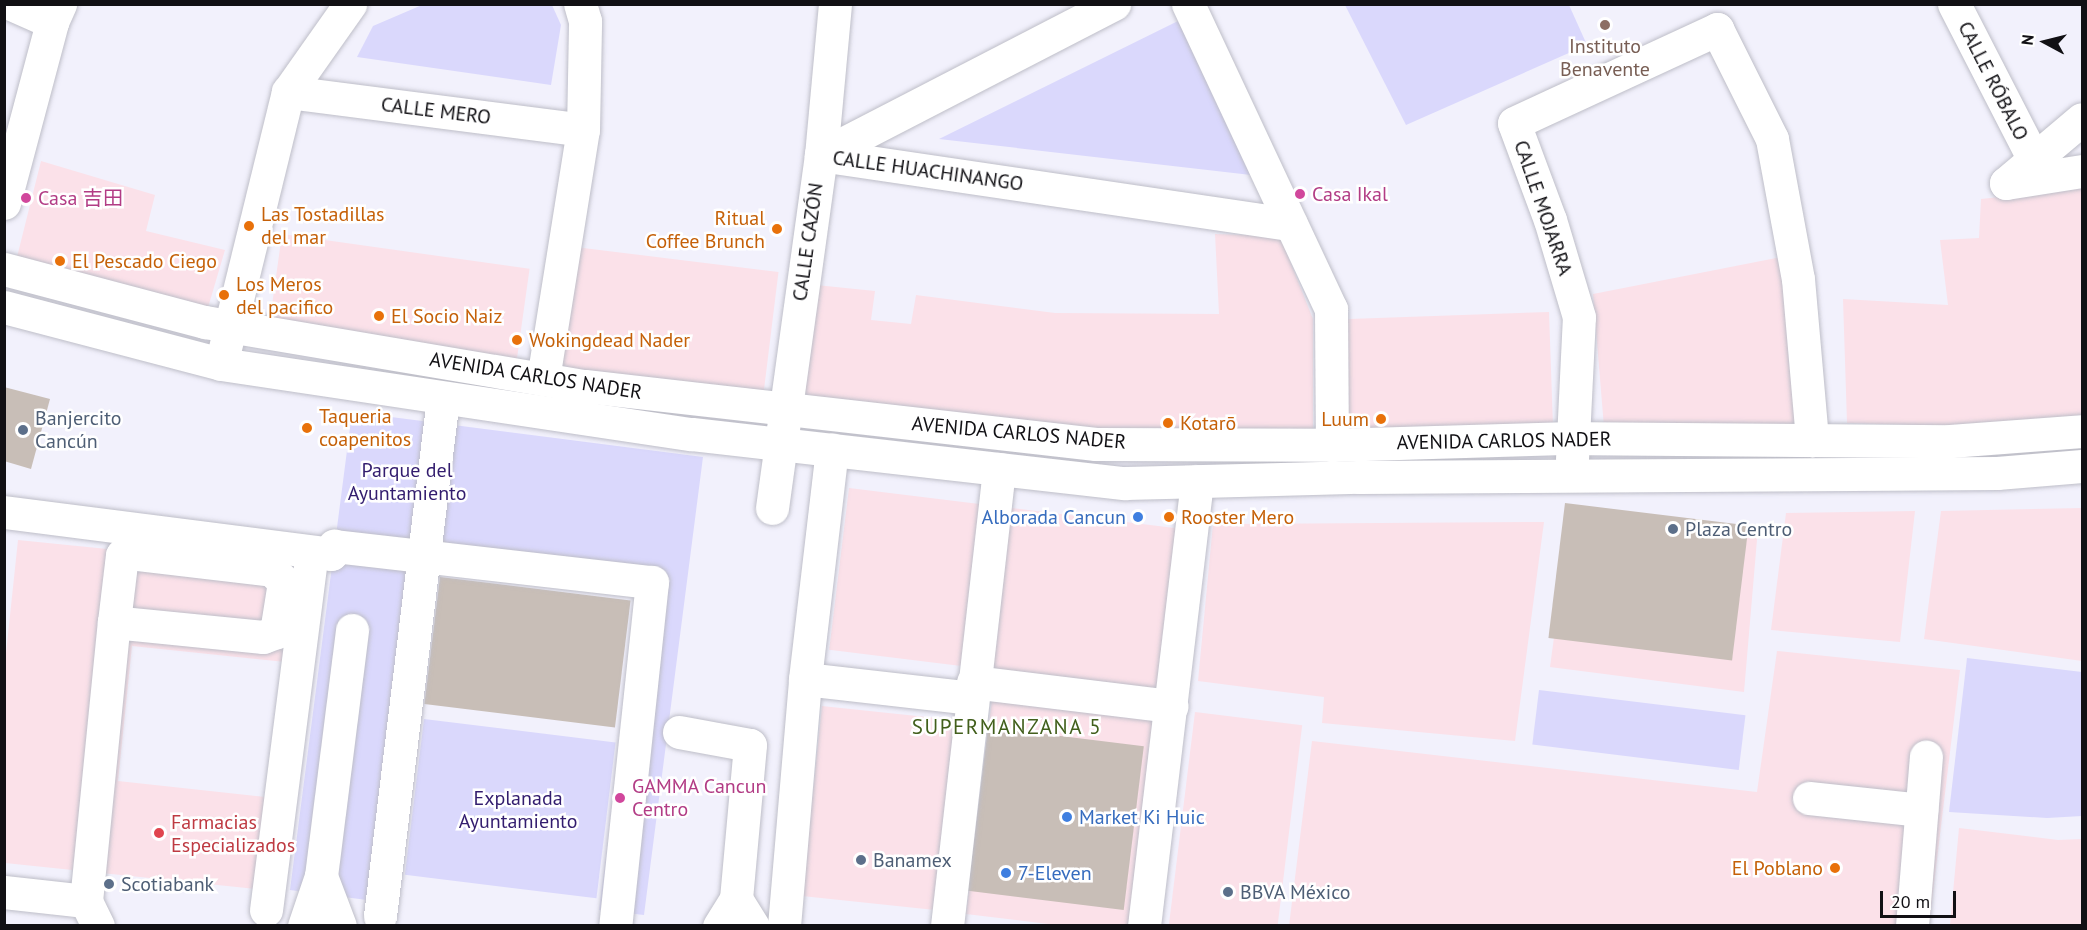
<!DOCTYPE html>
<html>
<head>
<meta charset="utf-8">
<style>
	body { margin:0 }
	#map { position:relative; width:2087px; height:930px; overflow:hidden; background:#f2f1fc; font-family:"PT Sans","Noto Sans SC",sans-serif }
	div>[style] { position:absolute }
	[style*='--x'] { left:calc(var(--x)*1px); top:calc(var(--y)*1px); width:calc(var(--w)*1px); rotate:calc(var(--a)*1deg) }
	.commercial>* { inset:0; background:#fbe1e9; transform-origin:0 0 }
	.green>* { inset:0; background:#dad8fc; transform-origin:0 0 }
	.building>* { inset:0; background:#c8beb7; transform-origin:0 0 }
	.roads { filter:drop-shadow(0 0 2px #bebec8) drop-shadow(0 0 2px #bebec8) }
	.minor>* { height:33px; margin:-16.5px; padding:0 16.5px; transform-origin:16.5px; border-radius:16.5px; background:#fff }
	.dots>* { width:16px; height:16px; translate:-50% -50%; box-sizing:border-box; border:3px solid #fff; border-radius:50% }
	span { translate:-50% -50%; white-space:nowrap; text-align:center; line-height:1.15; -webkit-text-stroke:5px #fff; paint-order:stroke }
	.education-label { font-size:20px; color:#785e54 }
	.street-label { font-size:20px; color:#111014 }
	.hotel-label { font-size:20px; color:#b23c85 }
	.left { translate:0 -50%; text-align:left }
	.food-label { font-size:20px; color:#c56008 }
	.right { translate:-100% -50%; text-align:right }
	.service-label { font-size:20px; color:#4e5e75 }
	.park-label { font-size:20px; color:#321c6e }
	.shop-label { font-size:20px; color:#366cbe }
	.health-label { font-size:20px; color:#be3a42 }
	.neighbourhood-label { font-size:21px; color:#425f1c; letter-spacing:1.5px }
	.frame { position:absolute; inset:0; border:6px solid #111014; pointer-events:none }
	.north { position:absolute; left:2015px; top:12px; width:60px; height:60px; -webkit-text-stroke:4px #fff; paint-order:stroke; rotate:277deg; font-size:16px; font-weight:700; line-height:24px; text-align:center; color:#111014 }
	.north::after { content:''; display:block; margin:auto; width:21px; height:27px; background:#111014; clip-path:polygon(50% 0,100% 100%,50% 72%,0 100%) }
	.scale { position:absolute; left:1880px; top:891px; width:76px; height:27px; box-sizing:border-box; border:3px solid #111014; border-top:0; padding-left:8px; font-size:18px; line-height:21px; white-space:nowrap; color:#111014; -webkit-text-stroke:4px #fff; paint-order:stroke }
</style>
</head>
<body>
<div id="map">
	<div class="commercial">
		<i style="clip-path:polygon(41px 161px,155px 195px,146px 231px,225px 250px,207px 311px,16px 261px)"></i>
		<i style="clip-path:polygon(2082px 188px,2082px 421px,1970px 427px,1847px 423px,1843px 299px,1948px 305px,1940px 240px,1979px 238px,1981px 199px)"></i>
		<i style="left:282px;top:234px;width:250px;height:97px;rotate:8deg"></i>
		<i style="clip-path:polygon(1215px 234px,1280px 236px,1313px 319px,1313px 431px,1096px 434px,798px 401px,816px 285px,875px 291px,871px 320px,911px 324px,916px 295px,1055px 313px,1219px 314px)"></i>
		<i style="left:575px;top:247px;width:205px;height:125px;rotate:7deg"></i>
		<i style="clip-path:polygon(1781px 257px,1801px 424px,1604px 427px,1593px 294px)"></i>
		<i style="left:1549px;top:312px;width:116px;height:207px;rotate:88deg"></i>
		<i style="left:849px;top:488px;width:332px;height:163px;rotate:7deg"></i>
		<i style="clip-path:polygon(2082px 508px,2082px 661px,1924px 639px,1941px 511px)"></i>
		<i style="clip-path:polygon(1915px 511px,1900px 642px,1771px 630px,1786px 513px)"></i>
		<i style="clip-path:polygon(1544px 522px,1515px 741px,1322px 723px,1324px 697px,1198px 681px,1213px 524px)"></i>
		<i style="clip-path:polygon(1569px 526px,1758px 528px,1744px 692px,1550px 667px)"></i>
		<i style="clip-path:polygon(18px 540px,295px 568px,285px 662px,132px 646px,118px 781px,265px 797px,256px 889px,5px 863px,4px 672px)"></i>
		<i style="clip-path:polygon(1777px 651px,1960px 670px,1929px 925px,1289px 926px,1312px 741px,1757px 792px)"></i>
		<i style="clip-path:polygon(993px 691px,1160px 712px,1134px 925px,1056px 925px,966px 914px)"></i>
		<i style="left:822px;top:706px;width:136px;height:191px;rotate:6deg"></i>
		<i style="left:1195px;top:712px;width:108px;height:214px;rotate:7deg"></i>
		<i style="clip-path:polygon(1959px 828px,2058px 840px,2082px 839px,2082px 925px,1950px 925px)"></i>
	</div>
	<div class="green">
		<i style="clip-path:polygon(422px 5px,552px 5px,561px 25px,551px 85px,357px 57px,373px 26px)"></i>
		<i style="clip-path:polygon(1345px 5px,1569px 5px,1587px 45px,1406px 125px)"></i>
		<i style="clip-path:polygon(1178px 21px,1251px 175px,939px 139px)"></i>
		<i style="clip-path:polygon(352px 412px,703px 457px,644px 915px,599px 910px,643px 574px,413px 544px,367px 900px,290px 890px)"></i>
		<i style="clip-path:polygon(1967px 658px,2082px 672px,2082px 816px,2047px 818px,1949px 812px)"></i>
		<i style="left:1539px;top:690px;width:208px;height:55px;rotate:7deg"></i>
		<i style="left:424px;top:719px;width:193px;height:157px;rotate:7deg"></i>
	</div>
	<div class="building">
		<i style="clip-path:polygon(4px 387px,50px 399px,31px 469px,4px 461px)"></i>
		<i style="left:1565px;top:503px;width:185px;height:136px;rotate:7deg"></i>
		<i style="left:440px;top:577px;width:192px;height:128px;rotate:7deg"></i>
		<i style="left:988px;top:727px;width:157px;height:165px;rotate:7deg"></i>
	</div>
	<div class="roads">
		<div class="minor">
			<i style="--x:11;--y:4;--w:45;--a:23.7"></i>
			<i style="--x:52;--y:22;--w:20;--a:-66"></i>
			<i style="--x:1188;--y:4;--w:337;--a:64.9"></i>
			<i style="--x:1331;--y:309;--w:136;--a:89.6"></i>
			<i style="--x:1954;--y:4;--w:173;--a:62.8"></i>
			<i style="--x:288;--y:92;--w:297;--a:7.3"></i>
			<i style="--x:821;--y:155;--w:475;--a:8.4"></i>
			<i style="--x:821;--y:155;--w:330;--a:-27.3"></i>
			<i style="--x:2006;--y:183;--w:99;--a:-40.1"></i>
			<i style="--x:2006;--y:183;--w:77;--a:-9"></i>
			<i style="--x:4;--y:203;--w:187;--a:-75.1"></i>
			<i style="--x:4;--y:269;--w:208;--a:14.8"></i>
			<i style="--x:205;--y:322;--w:385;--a:9.6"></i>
			<i style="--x:585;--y:386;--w:514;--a:6.48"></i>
			<i style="--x:1096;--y:444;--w:236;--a:0.2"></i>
			<i style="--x:1332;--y:445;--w:240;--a:-1.7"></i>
			<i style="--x:1572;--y:438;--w:378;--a:0.5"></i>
			<i style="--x:1950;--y:441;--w:132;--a:-4.3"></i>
			<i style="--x:4;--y:307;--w:224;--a:14.7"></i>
			<i style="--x:221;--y:364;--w:476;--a:8.5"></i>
			<i style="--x:692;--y:434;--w:436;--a:6.5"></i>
			<i style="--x:1125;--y:483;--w:234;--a:-1.5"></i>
			<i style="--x:1359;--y:477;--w:638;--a:-0.36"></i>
			<i style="--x:1997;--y:473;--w:85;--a:-4.7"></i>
			<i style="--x:225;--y:348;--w:264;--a:-76.2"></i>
			<i style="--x:288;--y:92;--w:108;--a:-54.8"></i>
			<i style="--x:543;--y:379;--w:252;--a:-80.9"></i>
			<i style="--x:583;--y:130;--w:109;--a:-88.9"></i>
			<i style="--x:585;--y:21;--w:18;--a:-106"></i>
			<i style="--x:1572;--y:459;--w:142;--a:-87.2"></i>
			<i style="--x:1579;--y:317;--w:101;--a:-106.6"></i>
			<i style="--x:1550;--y:220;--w:103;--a:-110.4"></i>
			<i style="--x:1514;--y:123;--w:224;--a:-24.8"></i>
			<i style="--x:1717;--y:29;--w:123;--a:63.4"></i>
			<i style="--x:1772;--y:139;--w:142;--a:79.5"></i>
			<i style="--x:1798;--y:279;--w:162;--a:85"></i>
			<i style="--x:772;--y:508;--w:356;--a:-82.1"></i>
			<i style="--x:821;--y:155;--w:152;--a:-84.7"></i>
			<i style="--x:4;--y:512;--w:330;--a:7.3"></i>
			<i style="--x:331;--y:554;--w:9;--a:-69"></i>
			<i style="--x:334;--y:546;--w:320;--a:6.5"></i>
			<i style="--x:652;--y:582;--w:346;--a:96.1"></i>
			<i style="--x:805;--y:679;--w:168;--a:6.5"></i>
			<i style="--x:973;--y:682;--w:200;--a:6.9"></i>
			<i style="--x:679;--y:732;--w:72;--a:10.4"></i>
			<i style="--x:750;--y:745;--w:155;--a:95.2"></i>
			<i style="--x:736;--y:899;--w:32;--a:122"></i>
			<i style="--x:1809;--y:798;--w:113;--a:6.1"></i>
			<i style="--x:321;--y:876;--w:53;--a:69.2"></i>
			<i style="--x:4;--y:892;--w:82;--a:6.3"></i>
			<i style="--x:736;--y:899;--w:32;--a:58"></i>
			<i style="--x:266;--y:910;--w:361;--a:-82.7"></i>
			<i style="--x:380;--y:916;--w:522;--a:-83.07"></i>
			<i style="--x:98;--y:926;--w:28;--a:-116"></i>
			<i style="--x:86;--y:901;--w:280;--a:-84.3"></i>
			<i style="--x:114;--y:622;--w:67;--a:-83.2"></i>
			<i style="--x:122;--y:555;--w:16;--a:-4"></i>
			<i style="--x:138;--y:554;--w:135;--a:6.8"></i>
			<i style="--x:272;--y:570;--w:17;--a:45"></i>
			<i style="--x:284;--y:582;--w:51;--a:99.1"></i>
			<i style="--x:276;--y:632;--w:14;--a:159"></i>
			<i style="--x:263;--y:637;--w:150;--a:-174.3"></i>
			<i style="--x:304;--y:926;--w:53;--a:-71.2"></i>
			<i style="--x:321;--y:876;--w:248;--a:-82.8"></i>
			<i style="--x:784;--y:926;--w:248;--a:-85.1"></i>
			<i style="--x:805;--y:679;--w:231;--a:-83.3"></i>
			<i style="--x:947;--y:926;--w:460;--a:-83.5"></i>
			<i style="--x:1144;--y:926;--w:448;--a:-83.2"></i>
			<i style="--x:1912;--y:926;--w:170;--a:-85.3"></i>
		</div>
	</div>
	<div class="dots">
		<i style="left:1605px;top:25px;background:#8d6e63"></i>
		<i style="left:1300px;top:194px;background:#d1479c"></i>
		<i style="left:26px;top:198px;background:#d1479c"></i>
		<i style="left:249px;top:226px;background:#e8710a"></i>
		<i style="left:777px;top:229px;background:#e8710a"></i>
		<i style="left:60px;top:261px;background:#e8710a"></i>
		<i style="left:224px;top:295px;background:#e8710a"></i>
		<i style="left:379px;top:316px;background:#e8710a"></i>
		<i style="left:517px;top:340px;background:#e8710a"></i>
		<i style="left:1381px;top:419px;background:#e8710a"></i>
		<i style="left:1168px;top:423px;background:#e8710a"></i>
		<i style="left:307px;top:428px;background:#e8710a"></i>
		<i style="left:23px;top:430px;background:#5c6f8a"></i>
		<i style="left:1138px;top:517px;background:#3f7fe0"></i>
		<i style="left:1169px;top:517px;background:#e8710a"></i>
		<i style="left:1673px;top:529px;background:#5c6f8a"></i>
		<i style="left:620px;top:798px;background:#d1479c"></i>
		<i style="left:1067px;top:817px;background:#3f7fe0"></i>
		<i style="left:159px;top:833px;background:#e0444e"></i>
		<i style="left:861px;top:860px;background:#5c6f8a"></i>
		<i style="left:1835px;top:868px;background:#e8710a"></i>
		<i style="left:1006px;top:873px;background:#3f7fe0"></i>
		<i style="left:109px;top:884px;background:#5c6f8a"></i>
		<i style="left:1228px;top:892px;background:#5c6f8a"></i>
	</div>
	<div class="education-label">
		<span style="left:1605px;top:58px">Instituto<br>Benavente</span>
	</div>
	<div class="street-label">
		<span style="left:1993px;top:81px;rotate:63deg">CALLE RÓBALO</span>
		<span style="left:436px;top:111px;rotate:7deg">CALLE MERO</span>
		<span style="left:928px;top:171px;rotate:8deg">CALLE HUACHINANGO</span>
		<span style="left:1543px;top:208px;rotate:71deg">CALLE MOJARRA</span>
		<span style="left:808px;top:242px;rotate:-82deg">CALLE CAZÓN</span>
		<span style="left:536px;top:376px;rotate:9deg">AVENIDA CARLOS NADER</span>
		<span style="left:1019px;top:433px;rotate:5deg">AVENIDA CARLOS NADER</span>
		<span style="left:1504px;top:441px;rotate:-1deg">AVENIDA CARLOS NADER</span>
	</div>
	<div class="hotel-label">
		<span class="left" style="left:1312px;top:194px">Casa Ikal</span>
		<span class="left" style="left:38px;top:198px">Casa 吉田</span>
		<span class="left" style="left:632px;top:798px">GAMMA Cancun<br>Centro</span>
	</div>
	<div class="food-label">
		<span class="left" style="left:261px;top:226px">Las Tostadillas<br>del mar</span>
		<span class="right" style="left:765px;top:230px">Ritual<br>Coffee Brunch</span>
		<span class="left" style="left:72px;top:261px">El Pescado Ciego</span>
		<span class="left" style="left:236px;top:296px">Los Meros<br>del pacifico</span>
		<span class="left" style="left:391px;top:316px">El Socio Naiz</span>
		<span class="left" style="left:529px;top:340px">Wokingdead Nader</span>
		<span class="left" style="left:319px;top:428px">Taqueria<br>coapenitos</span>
		<span class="right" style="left:1369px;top:419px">Luum</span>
		<span class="left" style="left:1180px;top:423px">Kotarō</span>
		<span class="left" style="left:1181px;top:517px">Rooster Mero</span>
		<span class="right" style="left:1823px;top:868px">El Poblano</span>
	</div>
	<div class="service-label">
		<span class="left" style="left:35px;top:430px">Banjercito<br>Cancún</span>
		<span class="left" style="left:1685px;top:529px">Plaza Centro</span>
		<span class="left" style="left:873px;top:860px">Banamex</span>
		<span class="left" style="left:121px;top:884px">Scotiabank</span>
		<span class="left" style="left:1240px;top:892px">BBVA México</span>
	</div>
	<div class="park-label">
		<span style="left:407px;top:482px">Parque del<br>Ayuntamiento</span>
		<span style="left:518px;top:810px">Explanada<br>Ayuntamiento</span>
	</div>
	<div class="shop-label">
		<span class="right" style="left:1126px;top:517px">Alborada Cancun</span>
		<span class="left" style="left:1079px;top:817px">Market Ki Huic</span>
		<span class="left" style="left:1018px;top:873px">7-Eleven</span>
	</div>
	<div class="health-label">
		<span class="left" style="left:171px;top:834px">Farmacias<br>Especializados</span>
	</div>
	<div class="neighbourhood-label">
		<span style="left:1007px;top:727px">SUPERMANZANA 5</span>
	</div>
	<div class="frame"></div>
	<div class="north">N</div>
	<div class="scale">20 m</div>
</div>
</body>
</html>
